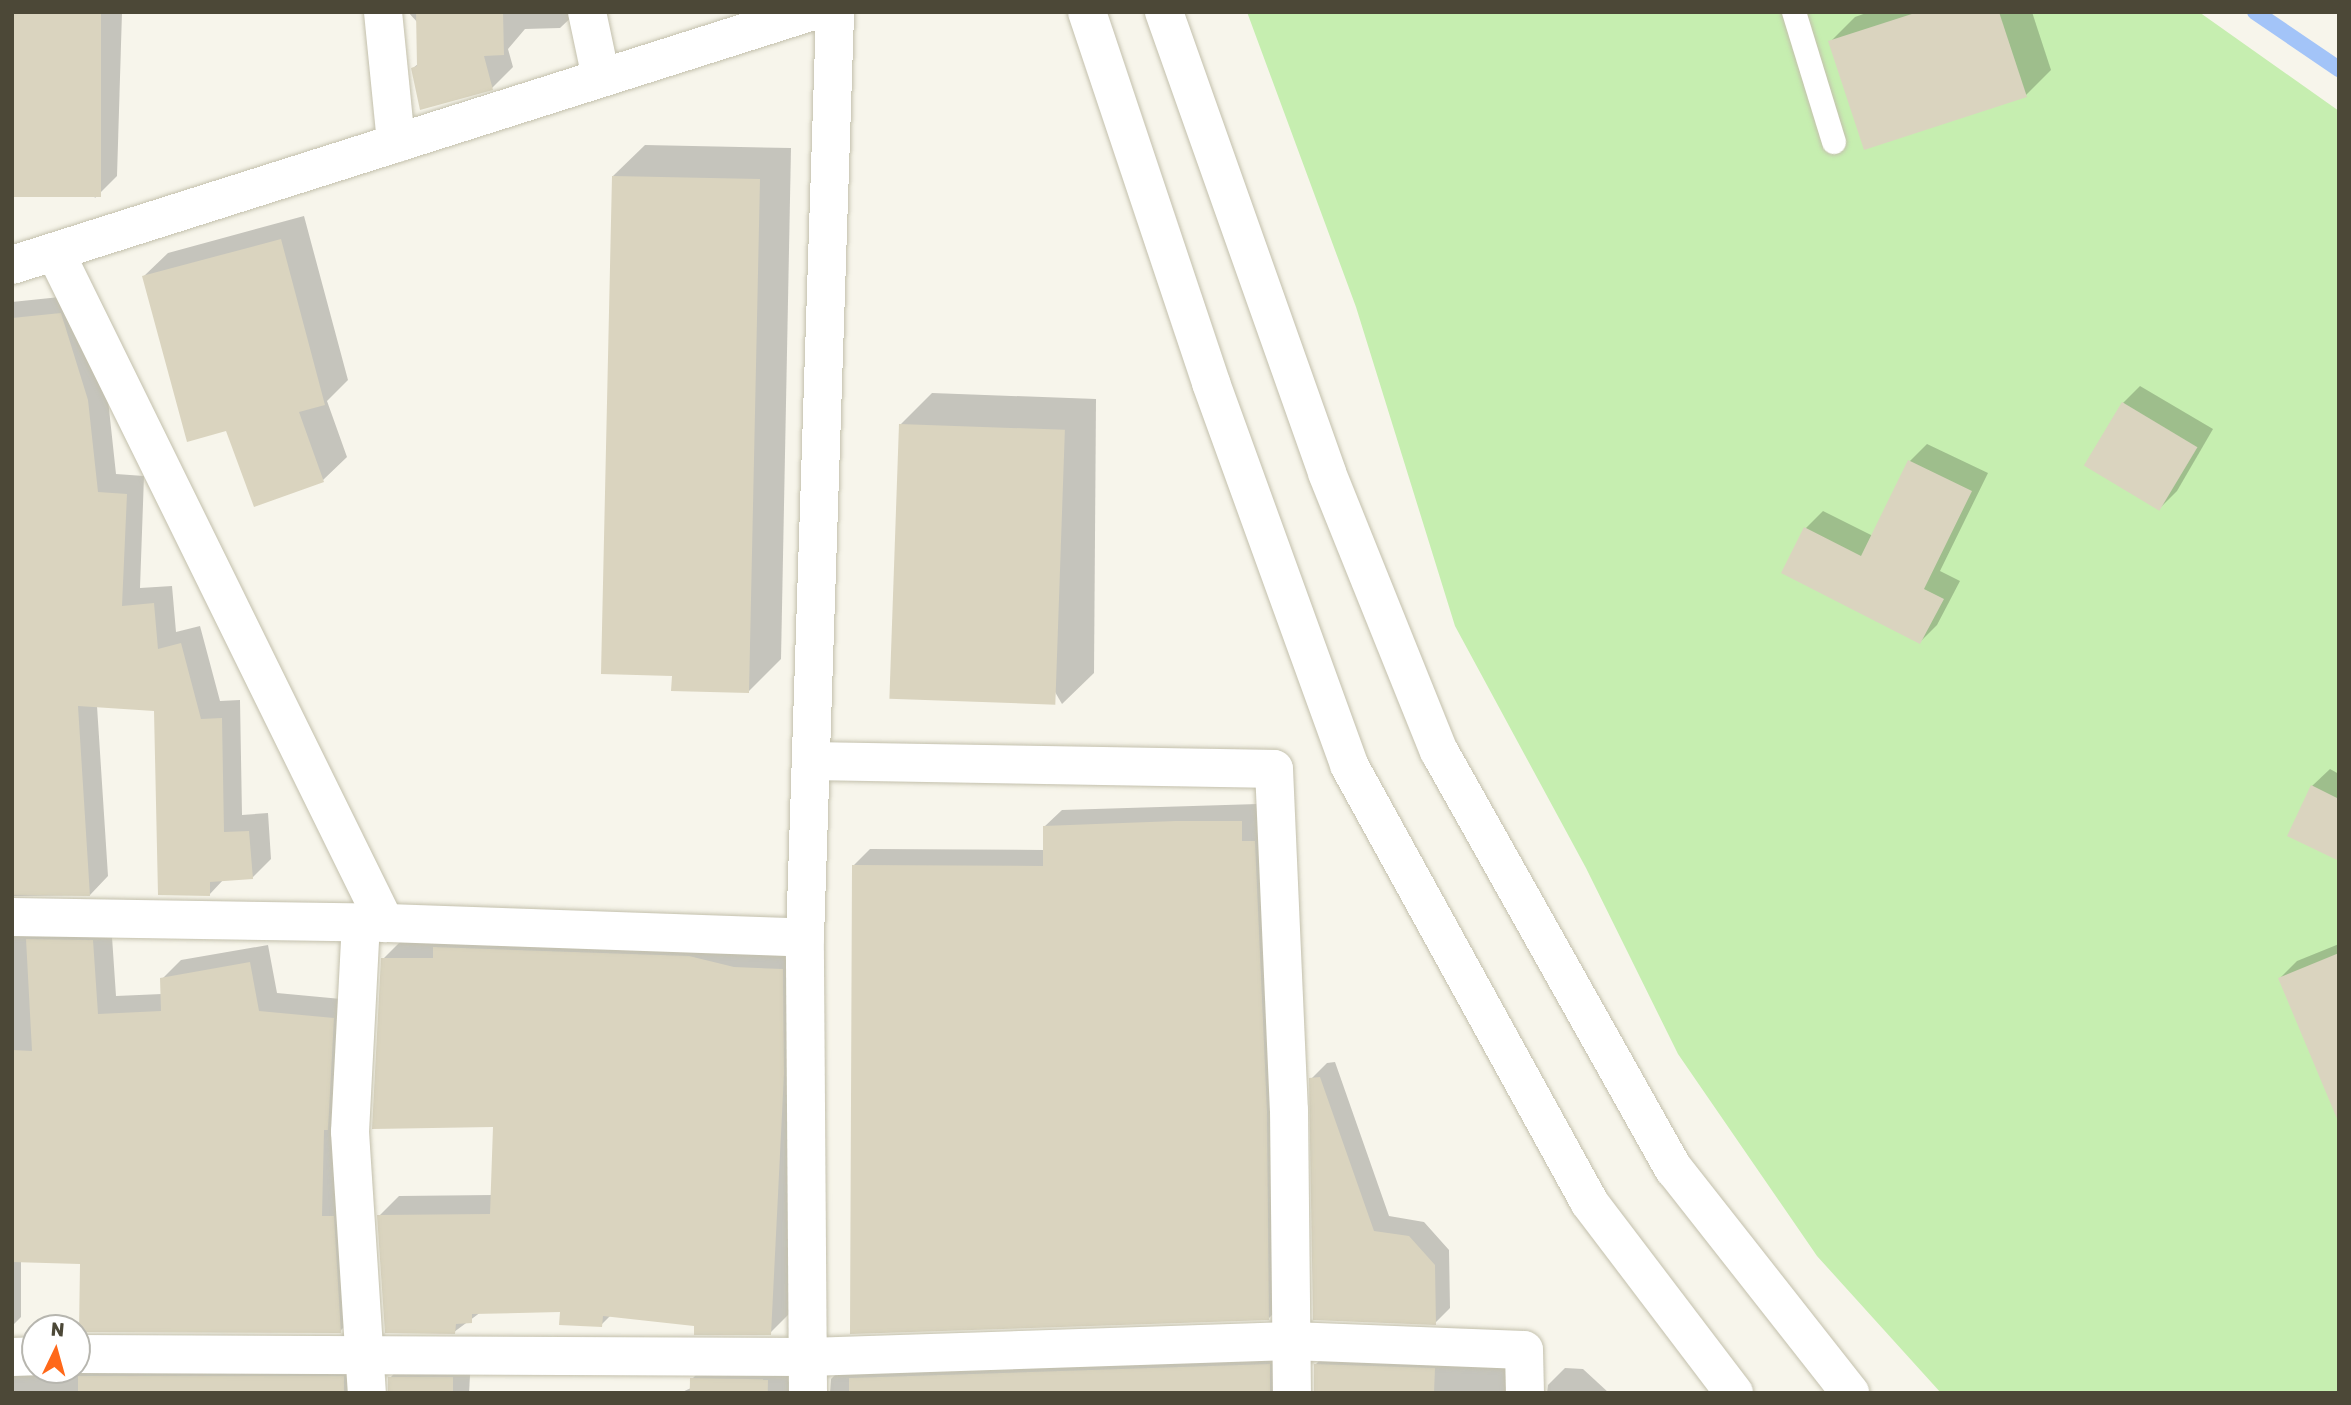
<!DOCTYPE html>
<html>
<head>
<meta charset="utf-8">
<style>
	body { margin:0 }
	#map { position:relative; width:2351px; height:1405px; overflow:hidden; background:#f7f5eb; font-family:Rubik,sans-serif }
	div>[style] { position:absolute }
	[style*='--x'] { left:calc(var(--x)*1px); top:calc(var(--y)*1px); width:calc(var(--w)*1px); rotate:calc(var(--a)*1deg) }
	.green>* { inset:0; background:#c6eeb0 }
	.shadow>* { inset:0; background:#0003 }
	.stream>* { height:16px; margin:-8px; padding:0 8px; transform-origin:8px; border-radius:8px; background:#a3c4f8 }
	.building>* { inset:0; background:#dad4bf; transform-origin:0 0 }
	.roads { filter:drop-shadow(0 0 2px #c3c0ac) drop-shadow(0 0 2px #c3c0ac) }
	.service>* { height:24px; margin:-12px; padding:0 12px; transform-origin:12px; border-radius:12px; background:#fff }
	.minor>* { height:38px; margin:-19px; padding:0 19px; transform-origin:19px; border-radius:19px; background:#fff }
	.tertiary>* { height:38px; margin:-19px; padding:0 19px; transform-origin:19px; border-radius:19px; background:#fff }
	span { translate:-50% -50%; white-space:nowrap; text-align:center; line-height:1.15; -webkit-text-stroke:7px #fff; paint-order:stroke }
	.frame { position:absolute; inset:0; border:14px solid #4c4837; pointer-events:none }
	.north { position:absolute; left:21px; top:1314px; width:70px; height:70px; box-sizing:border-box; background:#fff; border:2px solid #b7b6af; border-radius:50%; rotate:5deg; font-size:19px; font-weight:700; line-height:28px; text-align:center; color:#4c4837 }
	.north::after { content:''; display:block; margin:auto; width:24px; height:32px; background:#ff6819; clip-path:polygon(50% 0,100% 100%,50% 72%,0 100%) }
</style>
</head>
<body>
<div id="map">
	<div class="green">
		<i style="clip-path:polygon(1247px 12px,2199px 12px,2339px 111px,2339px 1393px,1941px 1393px,1817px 1256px,1678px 1054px,1586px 868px,1455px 626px,1356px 307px)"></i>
	</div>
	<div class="shadow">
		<i style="clip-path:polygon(12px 12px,122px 12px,117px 176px,95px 198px)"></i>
		<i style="clip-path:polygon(408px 12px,577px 12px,560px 28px,525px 29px,508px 49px,513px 67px,492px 88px,412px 69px,439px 46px)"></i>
		<i style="clip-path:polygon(1869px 12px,2032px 12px,2051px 70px,2026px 95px,1830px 42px,1855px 17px)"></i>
		<i style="clip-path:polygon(645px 145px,791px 148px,781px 659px,749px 691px,674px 674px,613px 176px)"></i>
		<i style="clip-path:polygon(304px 216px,348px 380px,327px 401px,347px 457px,323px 480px,228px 429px,144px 276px,168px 253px)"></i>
		<i style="clip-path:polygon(79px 295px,106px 381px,116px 474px,144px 476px,140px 588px,172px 586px,176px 632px,200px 626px,220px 701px,240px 700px,242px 815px,268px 813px,271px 859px,252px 878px,224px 879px,209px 895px,156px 710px,97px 706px,108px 876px,90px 895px,12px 896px,12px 302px)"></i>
		<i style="clip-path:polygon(2140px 386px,2213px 429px,2177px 491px,2160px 508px,2123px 403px)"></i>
		<i style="clip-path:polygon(932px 393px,1096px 399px,1094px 673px,1062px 704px,900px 425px)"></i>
		<i style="clip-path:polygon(1927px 444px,1988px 473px,1940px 571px,1960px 581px,1937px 625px,1920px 642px,1783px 572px,1806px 528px,1823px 511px,1873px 536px,1910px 461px)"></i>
		<i style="clip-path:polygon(2330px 769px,2339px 774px,2339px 859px,2312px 786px)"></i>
		<i style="clip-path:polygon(1258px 804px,1286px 1301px,1269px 1318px,853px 866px,870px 849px,1045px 850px,1044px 827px,1062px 810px)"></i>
		<i style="clip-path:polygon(12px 910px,111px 922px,116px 996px,162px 994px,162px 979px,181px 960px,268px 945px,277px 993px,352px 1000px,359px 1313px,340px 1331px,82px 1263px,21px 1260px,21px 1317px,12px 1326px)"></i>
		<i style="clip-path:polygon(403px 939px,802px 950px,790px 1313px,770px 1333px,611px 1315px,601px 1325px,562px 1310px,481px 1312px,454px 1332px,379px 1216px,399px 1196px,493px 1195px,495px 1125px,383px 959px)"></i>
		<i style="clip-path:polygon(2339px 944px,2339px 1046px,2280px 978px,2297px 961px)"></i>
		<i style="clip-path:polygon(1335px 1062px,1389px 1216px,1424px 1222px,1449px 1250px,1450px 1308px,1435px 1323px,1315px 1318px,1311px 1079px,1327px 1063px)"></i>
		<i style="clip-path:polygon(1286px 1347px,1300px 1393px,830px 1393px,831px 1379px,848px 1362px)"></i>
		<i style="clip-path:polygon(1332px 1348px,1519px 1367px,1532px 1393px,1314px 1393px,1315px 1365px)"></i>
		<i style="clip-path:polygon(12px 1350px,35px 1370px,362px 1359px,379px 1393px,12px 1393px)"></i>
		<i style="clip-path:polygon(408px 1359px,471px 1359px,469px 1393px,389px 1393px,390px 1378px)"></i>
		<i style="clip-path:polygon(709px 1362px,802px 1363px,815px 1393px,680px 1393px,691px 1388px,692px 1379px)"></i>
		<i style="clip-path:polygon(1565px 1368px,1583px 1369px,1609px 1393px,1547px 1393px,1548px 1385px)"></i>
	</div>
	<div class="stream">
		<i style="--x:2255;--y:12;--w:102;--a:34.2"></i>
	</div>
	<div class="building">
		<i style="left:12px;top:12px;width:89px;height:185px"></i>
		<i style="clip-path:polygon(416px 12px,503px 12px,504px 55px,484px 56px,493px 90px,420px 110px,411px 68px,417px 66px)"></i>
		<i style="clip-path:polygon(1918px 12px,1999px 12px,2027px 97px,1864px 150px,1828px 41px)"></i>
		<i style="clip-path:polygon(612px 176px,760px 179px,749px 693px,671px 691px,672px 676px,601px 674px)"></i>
		<i style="clip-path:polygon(281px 239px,325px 405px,299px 412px,324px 482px,254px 507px,226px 431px,187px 442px,142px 276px)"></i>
		<i style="clip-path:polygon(61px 313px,88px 400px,98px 492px,127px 494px,122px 606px,154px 603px,158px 649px,181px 643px,201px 719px,222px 718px,224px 832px,249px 831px,253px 879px,210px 882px,210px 896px,158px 895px,154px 711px,78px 706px,90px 896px,12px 895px,12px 318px)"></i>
		<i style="left:2122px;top:402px;width:88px;height:74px;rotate:31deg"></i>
		<i style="left:899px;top:424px;width:166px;height:275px;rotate:2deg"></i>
		<i style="clip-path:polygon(1908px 460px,1972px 491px,1924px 589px,1944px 599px,1920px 644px,1781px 573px,1804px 527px,1861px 556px)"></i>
		<i style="clip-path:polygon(2311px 785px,2339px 799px,2339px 861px,2287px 836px)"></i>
		<i style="clip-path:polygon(1176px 821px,1242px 821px,1242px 841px,1255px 841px,1267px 1111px,1269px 1320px,850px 1334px,852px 865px,1043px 866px,1043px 826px)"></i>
		<i style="clip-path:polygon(26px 939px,93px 940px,98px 1014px,161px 1011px,160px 978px,250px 962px,259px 1011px,334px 1018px,328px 1130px,324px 1130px,322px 1216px,334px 1216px,341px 1333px,79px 1332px,80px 1264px,12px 1262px,12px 1050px,32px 1051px)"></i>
		<i style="clip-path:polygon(433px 947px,689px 956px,734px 967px,783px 969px,784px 1074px,771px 1335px,694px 1335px,694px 1326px,603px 1316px,602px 1327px,559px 1325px,560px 1312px,472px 1314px,472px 1323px,456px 1324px,455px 1334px,385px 1333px,377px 1215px,490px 1214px,493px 1127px,372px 1129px,381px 958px,433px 958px)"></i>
		<i style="clip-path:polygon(2339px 953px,2339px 1120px,2338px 1121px,2278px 978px)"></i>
		<i style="clip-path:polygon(1320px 1077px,1374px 1231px,1409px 1236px,1435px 1265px,1436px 1325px,1313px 1320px,1309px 1078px)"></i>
		<i style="clip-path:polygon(1270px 1364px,1270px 1393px,849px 1393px,849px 1378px)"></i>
		<i style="clip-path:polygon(1314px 1364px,1435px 1368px,1434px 1393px,1314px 1393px)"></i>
		<i style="left:78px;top:1376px;width:266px;height:17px"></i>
		<i style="left:388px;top:1377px;width:65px;height:16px"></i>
		<i style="left:690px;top:1378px;width:78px;height:15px;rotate:1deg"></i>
	</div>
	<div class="roads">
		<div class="service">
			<i style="--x:1794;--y:12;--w:136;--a:72.9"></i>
		</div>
		<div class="minor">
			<i style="--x:383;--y:12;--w:132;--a:84.3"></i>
			<i style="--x:587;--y:12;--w:67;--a:78"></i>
			<i style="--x:55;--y:252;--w:748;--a:63.81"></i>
			<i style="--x:12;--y:265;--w:837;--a:-17.59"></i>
			<i style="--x:814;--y:761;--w:460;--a:1"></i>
			<i style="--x:1274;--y:769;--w:341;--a:87.5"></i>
			<i style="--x:1289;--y:1110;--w:283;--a:89.4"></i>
			<i style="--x:12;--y:917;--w:373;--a:0.9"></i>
			<i style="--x:385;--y:923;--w:420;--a:2"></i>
			<i style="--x:361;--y:922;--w:210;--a:93"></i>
			<i style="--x:350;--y:1132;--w:262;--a:86.3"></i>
			<i style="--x:77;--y:1354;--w:731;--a:0.24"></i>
			<i style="--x:808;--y:1357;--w:483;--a:-1.9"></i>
			<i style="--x:1291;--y:1341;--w:233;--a:2.2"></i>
			<i style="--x:1524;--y:1350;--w:43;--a:88.7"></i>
			<i style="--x:12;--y:1357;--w:23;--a:-2"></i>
			<i style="--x:808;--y:1393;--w:455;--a:-90.4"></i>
			<i style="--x:805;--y:938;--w:926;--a:-88.14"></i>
		</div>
		<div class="tertiary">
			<i style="--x:1087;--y:12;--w:391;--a:71.5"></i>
			<i style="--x:1211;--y:383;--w:406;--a:70.1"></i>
			<i style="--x:1349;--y:765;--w:499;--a:61.2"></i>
			<i style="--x:1589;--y:1202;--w:240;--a:52.8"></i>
			<i style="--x:1164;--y:12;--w:489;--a:70.5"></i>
			<i style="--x:1327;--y:473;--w:300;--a:68.1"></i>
			<i style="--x:1439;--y:751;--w:480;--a:60.7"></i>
			<i style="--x:1674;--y:1169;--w:285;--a:51.8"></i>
		</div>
	</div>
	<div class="frame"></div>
	<div class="north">N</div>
</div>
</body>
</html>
